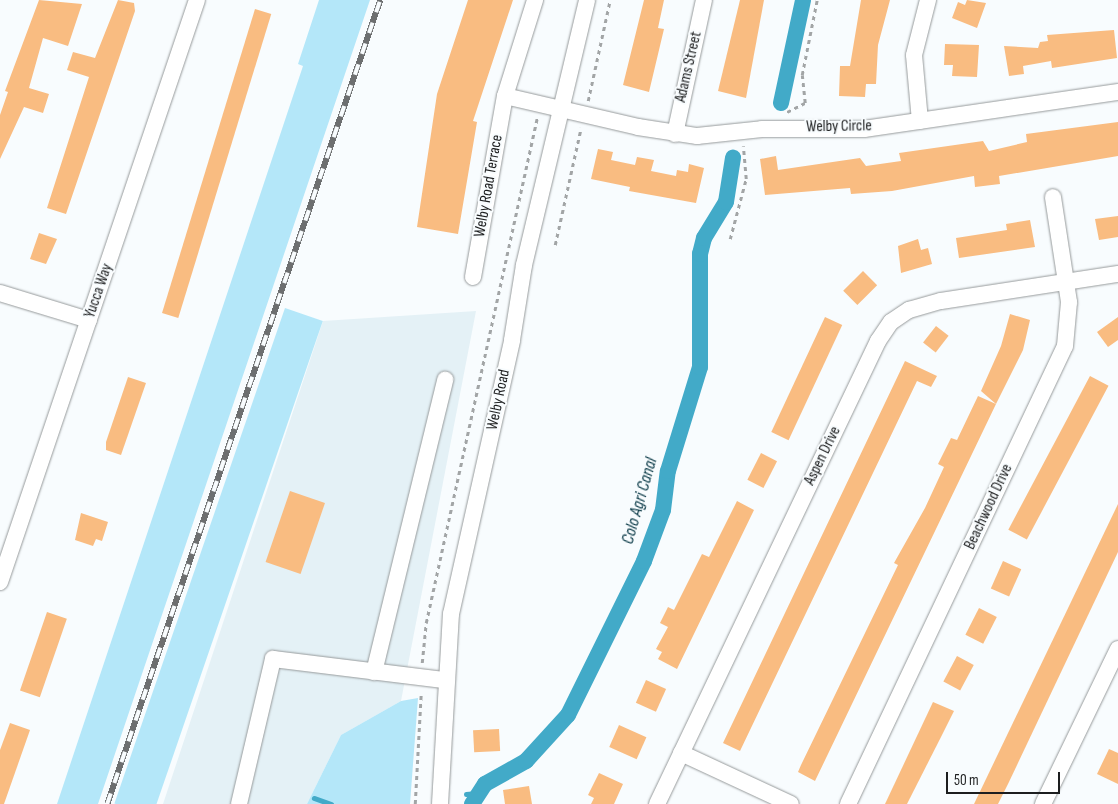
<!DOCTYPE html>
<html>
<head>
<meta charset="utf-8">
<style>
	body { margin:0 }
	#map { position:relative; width:1118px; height:804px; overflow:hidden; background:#f8fcfe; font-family:"Sofia Sans Condensed",sans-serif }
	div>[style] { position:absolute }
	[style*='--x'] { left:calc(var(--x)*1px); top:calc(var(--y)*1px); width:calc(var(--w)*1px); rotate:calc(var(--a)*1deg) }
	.built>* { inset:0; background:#e4f1f6 }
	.green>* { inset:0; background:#b4e7f9; transform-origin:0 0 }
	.stream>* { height:4.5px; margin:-2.25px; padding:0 2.25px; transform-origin:2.25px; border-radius:2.25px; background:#42aac8 }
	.canal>* { height:16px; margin:-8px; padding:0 8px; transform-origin:8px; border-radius:8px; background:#42aac8 }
	.building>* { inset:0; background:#f9bc81; transform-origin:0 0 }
	.path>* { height:2.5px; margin-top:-1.25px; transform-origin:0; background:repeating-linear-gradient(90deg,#a2a5a6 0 4px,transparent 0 8px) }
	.roads { filter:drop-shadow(0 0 1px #969a9b) drop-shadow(0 0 1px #969a9b) }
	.minor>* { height:16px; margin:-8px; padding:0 8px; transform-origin:8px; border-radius:8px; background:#fff }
	.rail>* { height:5.5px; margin-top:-2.75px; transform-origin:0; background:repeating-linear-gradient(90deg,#f8fcfe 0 11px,#6d6f70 0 22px); box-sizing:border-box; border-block:1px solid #6d6f70 }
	span { translate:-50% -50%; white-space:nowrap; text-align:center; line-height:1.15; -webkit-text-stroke:4px #f8fcfe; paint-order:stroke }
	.street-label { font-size:16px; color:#1d1e1f }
	.water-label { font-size:18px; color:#12404d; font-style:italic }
	.scale { position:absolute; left:946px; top:772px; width:114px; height:22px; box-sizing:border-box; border:2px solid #1d1e1f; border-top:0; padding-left:6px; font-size:15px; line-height:18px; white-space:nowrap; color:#1d1e1f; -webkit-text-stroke:4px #f8fcfe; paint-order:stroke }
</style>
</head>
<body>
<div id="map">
	<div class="built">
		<i style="clip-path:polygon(476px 311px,401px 701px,341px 735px,307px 804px,163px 804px,323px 321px)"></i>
	</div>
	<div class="green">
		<i style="clip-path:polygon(319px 0,370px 0,98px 804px,57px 804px,303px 66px,298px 64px)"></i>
		<i style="left:285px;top:308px;width:40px;height:524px;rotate:19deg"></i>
		<i style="clip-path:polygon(418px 698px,410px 804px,307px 804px,341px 735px,401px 701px)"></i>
	</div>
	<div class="stream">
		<i style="--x:466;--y:794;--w:12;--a:-5"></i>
		<i style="--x:314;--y:798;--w:18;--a:19"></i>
	</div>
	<div class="canal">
		<i style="--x:781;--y:103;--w:105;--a:-77.9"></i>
		<i style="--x:472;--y:804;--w:24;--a:-57"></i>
		<i style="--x:485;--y:784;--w:47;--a:-29.3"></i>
		<i style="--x:526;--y:761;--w:62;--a:-47.6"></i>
		<i style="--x:568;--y:715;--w:172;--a:-63.7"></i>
		<i style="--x:644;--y:561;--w:54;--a:-69.6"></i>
		<i style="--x:663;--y:510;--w:39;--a:-83"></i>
		<i style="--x:668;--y:471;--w:109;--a:-72.9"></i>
		<i style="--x:700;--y:367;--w:113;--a:-90"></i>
		<i style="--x:700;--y:254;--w:16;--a:-76"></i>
		<i style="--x:704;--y:238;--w:42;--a:-58.6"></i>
		<i style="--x:726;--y:202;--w:45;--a:-81"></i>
	</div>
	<div class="building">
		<i style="clip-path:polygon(39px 0,82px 4px,68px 46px,43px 38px,29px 88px,49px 94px,43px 113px,24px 107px,0 159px,0 115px,8px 92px,5px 91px)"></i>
		<i style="clip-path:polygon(118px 0,134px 3px,135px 11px,66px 214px,47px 208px,89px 77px,67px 70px,73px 52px,95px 58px)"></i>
		<i style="clip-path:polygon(468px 0,513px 0,473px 121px,477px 122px,458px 234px,417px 227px,437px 94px)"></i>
		<i style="clip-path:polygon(644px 0,664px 0,658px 28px,664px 29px,649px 92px,623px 85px)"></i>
		<i style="clip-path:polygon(740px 0,764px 0,746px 98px,718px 91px)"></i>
		<i style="clip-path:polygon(861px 0,890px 0,878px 45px,876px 84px,866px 84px,865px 97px,839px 96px,840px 66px,850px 66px)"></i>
		<i style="clip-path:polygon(967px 0,986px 3px,977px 28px,952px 18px,958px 2px,965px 5px)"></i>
		<i style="left:255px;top:9px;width:17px;height:318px;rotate:17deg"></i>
		<i style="clip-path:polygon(1114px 30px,1117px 58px,1052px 68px,1051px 61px,1023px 66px,1024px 74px,1009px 76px,1004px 46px,1038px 48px,1040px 42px,1048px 41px,1047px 35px)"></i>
		<i style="clip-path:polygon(945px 44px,979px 45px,977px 77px,952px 76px,953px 65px,944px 65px)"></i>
		<i style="clip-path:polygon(1118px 122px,1118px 156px,999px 176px,1000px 184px,975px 187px,974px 176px,892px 191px,851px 194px,850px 188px,765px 195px,760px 159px,776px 156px,778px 170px,860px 158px,866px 166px,901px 161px,899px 153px,983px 141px,989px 151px,1027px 142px,1026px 134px)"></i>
		<i style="clip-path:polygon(598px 149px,613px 152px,611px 160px,635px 165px,637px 157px,654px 160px,651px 171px,676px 176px,677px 170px,688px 172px,689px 164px,704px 168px,696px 203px,629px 191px,630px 187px,591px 179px)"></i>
		<i style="clip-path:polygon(1118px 216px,1118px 237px,1099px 240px,1095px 219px)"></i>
		<i style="clip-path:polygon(1030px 220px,1035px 247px,959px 258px,956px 238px,1007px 230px,1006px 224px)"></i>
		<i style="clip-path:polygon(39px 233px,57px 239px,46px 264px,30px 259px)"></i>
		<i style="clip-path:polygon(918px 239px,921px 250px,928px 248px,932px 264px,901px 273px,898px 246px)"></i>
		<i style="left:863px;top:271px;width:20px;height:28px;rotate:45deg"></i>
		<i style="clip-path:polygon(1010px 314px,1030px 320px,1023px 350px,996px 404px,981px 391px,1001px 346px)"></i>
		<i style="left:825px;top:317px;width:19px;height:127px;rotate:25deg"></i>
		<i style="clip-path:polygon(1118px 317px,1118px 340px,1108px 347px,1097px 332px)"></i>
		<i style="left:936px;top:326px;width:16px;height:21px;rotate:38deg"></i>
		<i style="clip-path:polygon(905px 361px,937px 376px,931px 387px,917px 381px,740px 751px,723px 743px)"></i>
		<i style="left:1090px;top:376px;width:21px;height:174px;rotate:28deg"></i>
		<i style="clip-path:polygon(128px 377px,146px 383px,121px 455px,106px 450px,106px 442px)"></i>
		<i style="clip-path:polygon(978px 396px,996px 404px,815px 781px,798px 772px,801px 765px,898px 565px,894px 563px,925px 508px,944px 467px,938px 464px,951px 438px,957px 440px)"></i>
		<i style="left:761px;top:453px;width:18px;height:30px;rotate:27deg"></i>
		<i style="left:290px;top:491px;width:37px;height:75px;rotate:19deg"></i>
		<i style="clip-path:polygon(737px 501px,754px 510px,677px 669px,658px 659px,662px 652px,656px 649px,668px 627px,660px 623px,668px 607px,674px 610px,702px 554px,709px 557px)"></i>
		<i style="clip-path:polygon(1118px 504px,1118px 552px,1008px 784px,998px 804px,974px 804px)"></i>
		<i style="clip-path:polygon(81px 513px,108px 522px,102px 541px,96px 539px,93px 546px,75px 540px)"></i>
		<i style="left:1003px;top:561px;width:20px;height:30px;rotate:24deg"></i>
		<i style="left:979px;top:608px;width:20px;height:30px;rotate:27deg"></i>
		<i style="left:47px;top:612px;width:21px;height:83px;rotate:19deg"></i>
		<i style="left:957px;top:656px;width:19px;height:29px;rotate:28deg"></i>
		<i style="left:646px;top:680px;width:22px;height:25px;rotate:24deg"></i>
		<i style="clip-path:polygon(933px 702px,954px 711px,942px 735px,907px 804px,885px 804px)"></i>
		<i style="clip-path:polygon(10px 723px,30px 730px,4px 804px,0 804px,0 750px)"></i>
		<i style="left:619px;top:725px;width:30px;height:24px;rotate:24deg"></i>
		<i style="left:499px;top:729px;width:22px;height:26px;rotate:87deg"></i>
		<i style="clip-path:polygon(1109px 749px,1118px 753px,1118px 784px,1097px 774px)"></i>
		<i style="clip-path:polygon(599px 773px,623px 784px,614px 804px,591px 804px,594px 798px,588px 795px)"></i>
		<i style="clip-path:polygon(529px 786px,532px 804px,505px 804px,503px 790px)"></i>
	</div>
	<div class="path">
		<i style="--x:588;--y:101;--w:103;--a:-77.7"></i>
		<i style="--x:787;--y:112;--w:20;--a:-27"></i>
		<i style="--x:805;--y:103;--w:28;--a:-96"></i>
		<i style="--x:802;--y:75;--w:76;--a:-78.7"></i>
		<i style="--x:730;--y:239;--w:62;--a:-75.1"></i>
		<i style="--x:746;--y:179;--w:33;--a:-95"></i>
		<i style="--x:555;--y:245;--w:120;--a:-77.5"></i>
		<i style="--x:422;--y:663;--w:40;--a:-84.3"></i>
		<i style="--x:426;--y:623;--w:517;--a:-77.6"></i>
		<i style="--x:415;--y:804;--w:111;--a:-86.9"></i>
	</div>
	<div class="roads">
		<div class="minor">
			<i style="--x:505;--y:96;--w:137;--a:13.1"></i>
			<i style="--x:638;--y:127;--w:60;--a:8.7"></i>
			<i style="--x:697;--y:136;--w:65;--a:-6.1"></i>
			<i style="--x:762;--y:129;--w:102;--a:0"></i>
			<i style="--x:864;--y:129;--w:257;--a:-8.3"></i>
			<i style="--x:920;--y:121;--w:66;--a:-95.2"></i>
			<i style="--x:914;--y:55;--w:57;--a:-75.7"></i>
			<i style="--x:675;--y:134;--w:137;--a:-77.8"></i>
			<i style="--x:473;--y:277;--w:184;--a:-80"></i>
			<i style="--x:505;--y:96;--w:101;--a:-72.6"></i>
			<i style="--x:0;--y:293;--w:93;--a:16.9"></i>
			<i style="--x:0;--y:582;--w:614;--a:-71.3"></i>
			<i style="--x:374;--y:672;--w:301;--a:-76.3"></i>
			<i style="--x:681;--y:753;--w:121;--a:24.9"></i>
			<i style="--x:239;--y:804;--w:149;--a:-76.8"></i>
			<i style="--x:273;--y:659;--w:172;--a:7"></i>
			<i style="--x:440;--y:804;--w:190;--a:-86.7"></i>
			<i style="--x:451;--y:614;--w:281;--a:-77.4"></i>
			<i style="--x:512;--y:340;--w:76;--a:-80.9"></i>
			<i style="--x:524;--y:265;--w:272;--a:-76.6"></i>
			<i style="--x:657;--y:804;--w:513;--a:-64.48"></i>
			<i style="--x:878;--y:341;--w:23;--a:-56"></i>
			<i style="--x:891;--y:322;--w:22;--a:-34"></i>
			<i style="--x:909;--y:310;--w:33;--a:-16"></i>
			<i style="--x:941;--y:301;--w:179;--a:-8.7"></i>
			<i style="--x:848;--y:804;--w:507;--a:-64.65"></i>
			<i style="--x:1065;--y:346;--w:44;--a:-84.8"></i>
			<i style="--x:1069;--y:302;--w:106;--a:-98.7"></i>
			<i style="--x:1043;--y:804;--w:172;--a:-64.2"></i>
		</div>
	</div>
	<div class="rail">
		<i style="--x:107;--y:804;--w:849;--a:-71.24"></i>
	</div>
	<div class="street-label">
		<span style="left:689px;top:67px;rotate:-77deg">Adams Street</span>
		<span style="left:839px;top:127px;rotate:-1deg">Welby Circle</span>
		<span style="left:489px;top:186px;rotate:-80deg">Welby Road Terrace</span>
		<span style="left:99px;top:291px;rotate:-71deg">Yucca Way</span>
		<span style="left:499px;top:400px;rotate:-78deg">Welby Road</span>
		<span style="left:823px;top:456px;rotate:-64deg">Aspen Drive</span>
		<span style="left:989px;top:507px;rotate:-65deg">Beachwood Drive</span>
	</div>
	<div class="water-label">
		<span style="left:640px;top:501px;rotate:-74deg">Colo Agri Canal</span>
	</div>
	<div class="scale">50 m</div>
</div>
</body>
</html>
